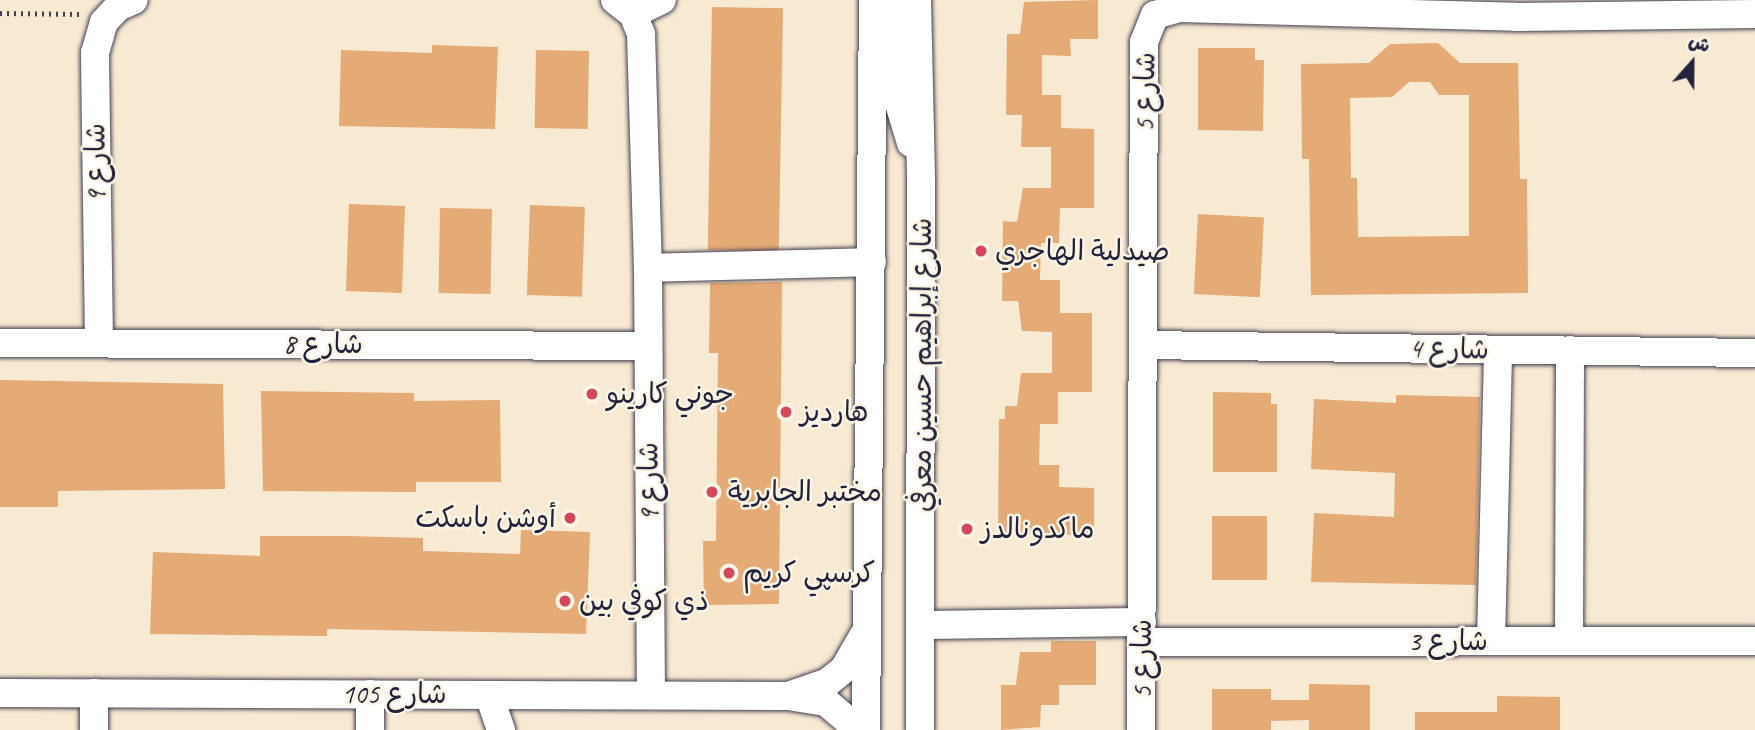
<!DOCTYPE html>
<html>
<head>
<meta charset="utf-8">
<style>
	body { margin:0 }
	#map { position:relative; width:1755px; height:730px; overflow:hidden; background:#f7e9d2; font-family:Caveat,"Playpen Sans Arabic",sans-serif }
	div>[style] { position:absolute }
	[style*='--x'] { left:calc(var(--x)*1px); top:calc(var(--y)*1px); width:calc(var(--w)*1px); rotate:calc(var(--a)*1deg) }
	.building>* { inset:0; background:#e4ab76; transform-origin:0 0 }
	.path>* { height:4.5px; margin-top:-2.25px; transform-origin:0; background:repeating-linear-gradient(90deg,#424052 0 2px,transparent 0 7px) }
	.roads { filter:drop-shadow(0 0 2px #424052) drop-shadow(0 0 2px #424052) }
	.minor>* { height:28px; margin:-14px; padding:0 14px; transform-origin:14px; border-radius:14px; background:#fff }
	.dots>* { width:19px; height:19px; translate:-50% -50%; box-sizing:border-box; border:4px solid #fcf5e5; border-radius:50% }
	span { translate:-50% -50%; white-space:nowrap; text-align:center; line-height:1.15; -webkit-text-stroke:5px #fcf5e5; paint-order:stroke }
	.street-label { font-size:28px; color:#22223b }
	.poi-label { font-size:28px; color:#22223b }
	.left { translate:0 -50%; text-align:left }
	.right { translate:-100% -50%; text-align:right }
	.north { position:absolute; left:1657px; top:28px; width:70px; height:70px; -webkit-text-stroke:5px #fcf5e5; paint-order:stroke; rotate:21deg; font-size:19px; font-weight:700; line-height:28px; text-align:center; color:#22223b }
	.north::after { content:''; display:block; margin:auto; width:24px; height:32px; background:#22223b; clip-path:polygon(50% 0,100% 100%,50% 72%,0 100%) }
</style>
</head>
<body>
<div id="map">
	<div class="building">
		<i style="clip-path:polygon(1098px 0,1098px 39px,1070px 39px,1071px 56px,1042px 55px,1042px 95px,1061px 95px,1061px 128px,1094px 129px,1094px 208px,1060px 208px,1059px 243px,1041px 243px,1040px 280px,1060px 280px,1060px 313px,1092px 313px,1092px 392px,1058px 392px,1058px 424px,1040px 424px,1039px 465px,1059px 465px,1059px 487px,1094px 488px,1094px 535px,998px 534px,999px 419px,1005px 419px,1005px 406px,1017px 406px,1021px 373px,1052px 373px,1052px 332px,1022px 331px,1018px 301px,1002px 301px,1003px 221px,1017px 222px,1023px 188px,1051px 188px,1051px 147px,1021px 147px,1022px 115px,1006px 115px,1007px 34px,1020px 34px,1024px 2px)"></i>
		<i style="left:712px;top:7px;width:71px;height:243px;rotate:1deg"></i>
		<i style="clip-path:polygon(evenodd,1438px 43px,1460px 63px,1518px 63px,1520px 179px,1527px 179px,1528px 293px,1311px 295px,1309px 159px,1302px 159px,1301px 64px,1369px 63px,1390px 44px,1438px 43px,1409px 82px,1430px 82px,1439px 95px,1469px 95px,1469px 236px,1358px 237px,1357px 178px,1351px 178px,1350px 98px,1392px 97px,1409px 82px)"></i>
		<i style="clip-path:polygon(432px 45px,498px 47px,495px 129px,339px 126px,341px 50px,432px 53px)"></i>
		<i style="clip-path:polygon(1198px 48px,1255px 48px,1255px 60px,1264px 60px,1263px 131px,1198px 130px)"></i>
		<i style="left:536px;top:50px;width:53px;height:78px;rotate:1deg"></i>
		<i style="left:349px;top:204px;width:56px;height:87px;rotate:2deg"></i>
		<i style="left:530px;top:205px;width:55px;height:90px;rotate:2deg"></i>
		<i style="left:440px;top:208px;width:52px;height:85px;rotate:1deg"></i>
		<i style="left:1198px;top:214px;width:66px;height:80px;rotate:3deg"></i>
		<i style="clip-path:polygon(782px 282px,779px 604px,704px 605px,703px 541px,716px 541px,718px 353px,709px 353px,710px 283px)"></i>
		<i style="clip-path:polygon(0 380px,223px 384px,225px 489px,58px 491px,58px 507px,0 507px)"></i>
		<i style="clip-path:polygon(261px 391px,414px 393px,414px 401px,500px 400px,501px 482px,416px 482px,416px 492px,263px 491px)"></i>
		<i style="clip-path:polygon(1213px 392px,1271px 393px,1271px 404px,1277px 404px,1277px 472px,1213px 472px)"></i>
		<i style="clip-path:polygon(1396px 395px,1480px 397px,1476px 585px,1311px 582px,1314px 513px,1394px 517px,1395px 473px,1311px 469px,1314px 399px,1396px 403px)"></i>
		<i style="left:1212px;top:516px;width:55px;height:64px"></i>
		<i style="clip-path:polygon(521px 530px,590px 532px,586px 634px,327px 629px,327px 636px,150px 634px,153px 552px,260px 556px,260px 536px,347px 536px,423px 538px,423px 551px,520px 554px)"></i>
		<i style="clip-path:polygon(1051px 641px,1096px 641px,1096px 685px,1059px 685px,1059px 705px,1041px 705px,1040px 727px,1001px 730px,1001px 685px,1016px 685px,1020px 652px,1051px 652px)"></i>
		<i style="clip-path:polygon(1309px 684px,1370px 685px,1370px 730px,1309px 730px,1309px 720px,1271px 721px,1271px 730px,1212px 730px,1212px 689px,1271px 689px,1271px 700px,1309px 700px)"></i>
		<i style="clip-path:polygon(1497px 696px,1560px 697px,1560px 730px,1415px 730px,1415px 712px,1497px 712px)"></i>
	</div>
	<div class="path">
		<i style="--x:0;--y:13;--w:83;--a:0.7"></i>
	</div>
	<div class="roads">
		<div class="minor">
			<i style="--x:615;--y:0;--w:23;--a:38"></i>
			<i style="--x:633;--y:14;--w:22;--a:68"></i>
			<i style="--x:641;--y:34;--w:234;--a:88.3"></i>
			<i style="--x:648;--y:268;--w:427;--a:89.6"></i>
			<i style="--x:897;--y:0;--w:97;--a:90"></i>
			<i style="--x:897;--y:97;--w:48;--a:73.1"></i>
			<i style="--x:917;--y:0;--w:179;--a:88.7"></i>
			<i style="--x:921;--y:179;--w:551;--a:90.1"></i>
			<i style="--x:633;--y:14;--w:32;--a:-26"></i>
			<i style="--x:648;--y:268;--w:224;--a:-1.5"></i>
			<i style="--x:0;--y:343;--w:647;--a:0.27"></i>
			<i style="--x:99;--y:343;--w:290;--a:-90.8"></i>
			<i style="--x:95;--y:53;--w:32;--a:-74"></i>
			<i style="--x:104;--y:22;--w:21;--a:-47"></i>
			<i style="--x:118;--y:7;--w:17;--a:-24"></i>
			<i style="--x:1143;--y:345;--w:612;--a:0.75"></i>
			<i style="--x:922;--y:625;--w:220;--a:-0.8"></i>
			<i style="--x:1491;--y:641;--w:291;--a:-88.6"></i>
			<i style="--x:1569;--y:641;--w:291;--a:-89.8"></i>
			<i style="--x:1141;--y:642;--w:614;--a:-0.09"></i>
			<i style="--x:0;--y:693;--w:788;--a:0.22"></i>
			<i style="--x:788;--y:696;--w:38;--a:9"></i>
			<i style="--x:826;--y:702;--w:43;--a:40.3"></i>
			<i style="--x:94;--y:693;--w:37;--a:90"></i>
			<i style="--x:370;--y:694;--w:36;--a:90"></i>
			<i style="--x:489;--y:695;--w:37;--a:71"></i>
			<i style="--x:791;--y:695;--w:39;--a:-19"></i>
			<i style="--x:828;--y:682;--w:21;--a:-39"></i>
			<i style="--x:844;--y:669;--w:39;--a:-60"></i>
			<i style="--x:866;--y:730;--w:730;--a:-89.45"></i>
			<i style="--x:1141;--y:730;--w:688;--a:-89.75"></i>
			<i style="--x:1144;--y:42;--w:29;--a:-68"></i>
			<i style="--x:1155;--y:15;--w:25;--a:-16"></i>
			<i style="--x:1179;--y:8;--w:337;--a:1.5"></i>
			<i style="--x:1516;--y:17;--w:239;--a:-0.7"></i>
		</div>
	</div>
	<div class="dots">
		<i style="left:981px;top:251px;background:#d1495b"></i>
		<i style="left:592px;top:394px;background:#d1495b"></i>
		<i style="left:786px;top:412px;background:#d1495b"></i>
		<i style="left:712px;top:492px;background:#d1495b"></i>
		<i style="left:570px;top:518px;background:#d1495b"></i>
		<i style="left:967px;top:529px;background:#d1495b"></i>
		<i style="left:729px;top:573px;background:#d1495b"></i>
		<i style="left:565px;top:601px;background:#d1495b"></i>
	</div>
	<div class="street-label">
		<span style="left:1145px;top:92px;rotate:-89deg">شارع 5</span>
		<span style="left:96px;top:163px;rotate:-91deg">شارع 9</span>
		<span style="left:323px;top:344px">شارع 8</span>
		<span style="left:1449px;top:349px;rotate:1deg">شارع 4</span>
		<span style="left:922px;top:365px;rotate:-90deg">شارع إبراهيم حسين معرفي</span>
		<span style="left:649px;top:482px;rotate:-91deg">شارع 9</span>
		<span style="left:1448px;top:641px">شارع 3</span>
		<span style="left:1142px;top:659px;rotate:-90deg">شارع 5</span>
		<span style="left:394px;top:694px">شارع 105</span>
	</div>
	<div class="poi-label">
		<span class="left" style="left:995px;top:251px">صيدلية الهاجري</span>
		<span class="left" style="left:606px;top:394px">جوني كارينو</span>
		<span class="left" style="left:800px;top:412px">هارديز</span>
		<span class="left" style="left:728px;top:492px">مختبر الجابرية</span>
		<span class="right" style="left:556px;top:518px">أوشن باسكت</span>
		<span class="left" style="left:981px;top:529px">ماكدونالدز</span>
		<span class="left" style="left:743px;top:573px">كرسپي كريم</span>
		<span class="left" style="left:579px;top:601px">ذي كوفي بين</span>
	</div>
	<div class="north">ش</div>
</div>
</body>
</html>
